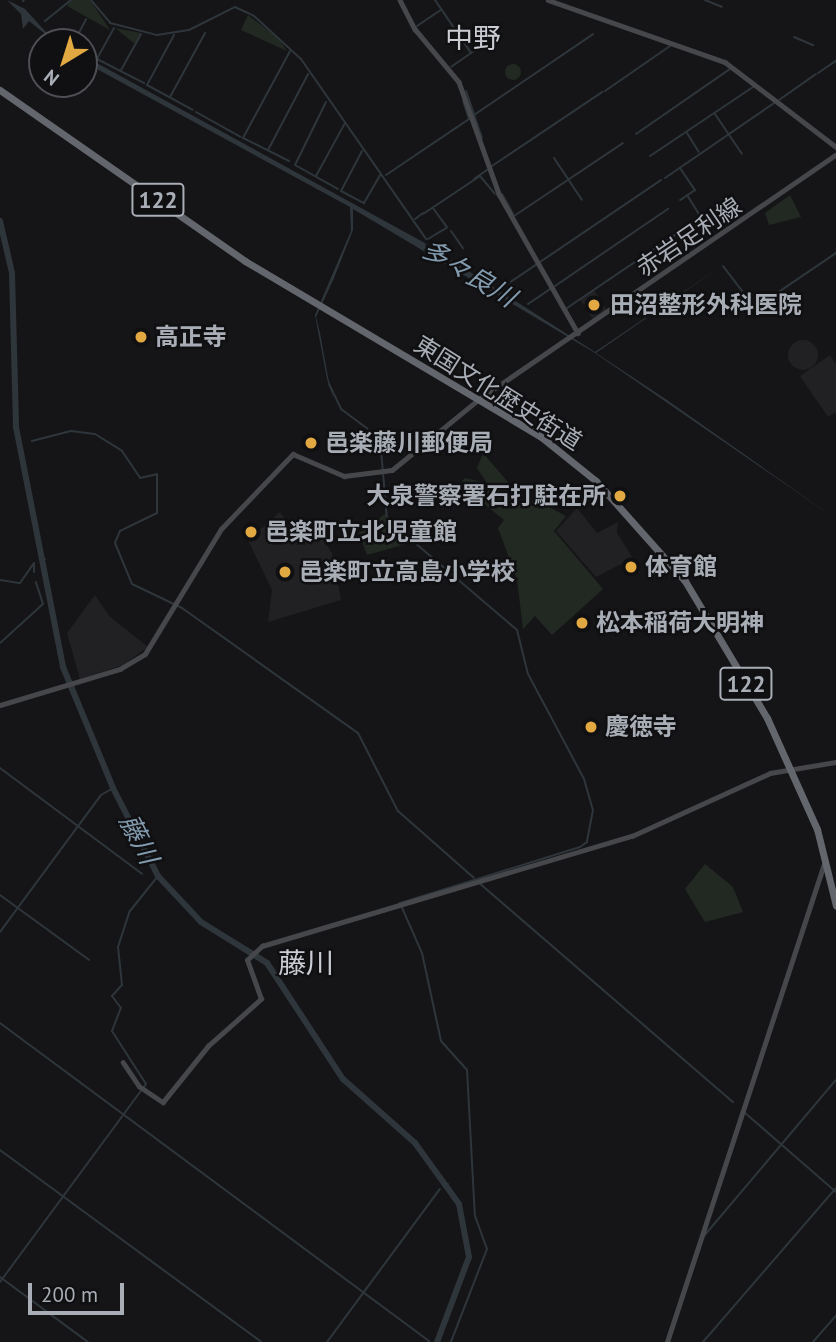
<!DOCTYPE html>
<html>
<head>
<meta charset="utf-8">
<style>
	body { margin:0 }
	#map { position:relative; width:836px; height:1342px; overflow:hidden; background:#151517; font-family:"PT Sans","Noto Sans JP",sans-serif }
	div>[style] { position:absolute }
	[style*='--x'] { left:calc(var(--x)*1px); top:calc(var(--y)*1px); width:calc(var(--w)*1px); rotate:calc(var(--a)*1deg) }
	.built>* { inset:0; background:#212124; transform-origin:0 0 }
	.round { border-radius:50% }
	.green>* { inset:0; background:#222922 }
	.water>* { inset:0; background:#2e363c }
	.stream>* { height:2px; margin:-1px; padding:0 1px; transform-origin:1px; border-radius:1px; background:#2e363c }
	.river>* { height:6px; margin:-3px; padding:0 3px; transform-origin:3px; border-radius:3px; background:#2e363c }
	.secondary>* { height:4.5px; margin:-2.25px; padding:0 2.25px; transform-origin:2.25px; border-radius:2.25px; background:#45474b }
	.highway>* { height:7px; margin:-3.5px; padding:0 3.5px; transform-origin:3.5px; border-radius:3.5px; background:#63666c }
	.dots>* { width:19px; height:19px; translate:-50% -50%; box-sizing:border-box; border:4px solid #101012; border-radius:50% }
	span { translate:-50% -50%; white-space:nowrap; text-align:center; line-height:1.15; -webkit-text-stroke:5px #101012; paint-order:stroke }
	.shield-label span { padding:2px 5px; background:#101012; border:2px solid; border-radius:5px; -webkit-text-stroke-width:0 }
	.shield-label { font-size:23px; color:#a8adb6; font-weight:700 }
	.street-label { font-size:24px; color:#a8adb6 }
	.poi-label { font-size:24px; color:#a8adb6; font-weight:700 }
	.left { translate:0 -50%; text-align:left }
	.right { translate:-100% -50%; text-align:right }
	.water-label { font-size:26px; color:#829bae; font-style:italic }
	.quarter-label { font-size:28px; color:#c9ccd2 }
	.north { position:absolute; left:28px; top:28px; width:70px; height:70px; box-sizing:border-box; background:#101012; border:2px solid #4d4f54; border-radius:50%; rotate:218deg; font-size:19px; font-weight:700; line-height:28px; text-align:center; color:#a8adb6 }
	.north::after { content:''; display:block; margin:auto; width:24px; height:32px; background:#e2a842; clip-path:polygon(50% 0,100% 100%,50% 72%,0 100%) }
	.scale { position:absolute; left:28px; top:1283px; width:96px; height:32px; box-sizing:border-box; border:4px solid #a8adb6; border-top:0; padding-left:9px; font-size:21px; line-height:24px; white-space:nowrap; color:#a8adb6; -webkit-text-stroke:5px #101012; paint-order:stroke }
</style>
</head>
<body>
<div id="map">
	<div class="built">
		<i style="left:594px;top:290px;width:24px;height:17px;rotate:57deg"></i>
		<i class="round" style="left:788px;top:340px;width:30px;height:30px"></i>
		<i style="clip-path:polygon(830px 355px,836px 364px,836px 412px,828px 417px,800px 376px)"></i>
		<i style="clip-path:polygon(577px 508px,597px 533px,618px 522px,617px 533px,641px 571px,628px 577px,621px 564px,596px 577px,556px 531px)"></i>
		<i style="clip-path:polygon(280px 512px,303px 543px,316px 530px,332px 553px,341px 600px,268px 622px,272px 590px,248px 540px)"></i>
		<i style="clip-path:polygon(95px 595px,109px 616px,148px 647px,123px 665px,80px 679px,67px 633px)"></i>
	</div>
	<div class="green">
		<i style="clip-path:polygon(71px 0,90px 0,110px 30px,67px 6px)"></i>
		<i style="clip-path:polygon(248px 15px,278px 38px,287px 51px,241px 30px)"></i>
		<i style="clip-path:polygon(115px 28px,141px 33px,135px 44px)"></i>
		<i class="round" style="left:505px;top:64px;width:16px;height:16px"></i>
		<i style="clip-path:polygon(790px 195px,801px 217px,769px 225px,765px 213px)"></i>
		<i style="clip-path:polygon(483px 453px,513px 488px,509px 495px,526px 508px,534px 499px,566px 516px,554px 531px,603px 589px,552px 635px,535px 616px,523px 629px,517px 579px,498px 528px,504px 520px,460px 484px,465px 478px,487px 483px,477px 468px)"></i>
		<i style="clip-path:polygon(385px 514px,417px 541px,367px 555px,359px 533px)"></i>
		<i style="clip-path:polygon(705px 864px,733px 887px,743px 912px,705px 922px,685px 889px)"></i>
	</div>
	<div class="water">
		<i style="clip-path:polygon(7px 0,25px 9px,55px 42px,29px 21px,23px 29px,21px 14px)"></i>
		<i style="clip-path:polygon(84px 56px,423px 242px,595px 352px,723px 265px,596px 353px,667px 400px,836px 519px,595px 353px,353px 209px,353px 230px,334px 278px,316px 317px,320px 333px,328px 377px,334px 400px,327px 379px,315px 315px,351px 231px,350px 207px,84px 62px)"></i>
	</div>
	<div class="stream">
		<i style="--x:91;--y:0;--w:30;--a:50"></i>
		<i style="--x:110;--y:23;--w:49;--a:14.3"></i>
		<i style="--x:157;--y:35;--w:32;--a:-9"></i>
		<i style="--x:189;--y:30;--w:51;--a:-26.6"></i>
		<i style="--x:235;--y:7;--w:21;--a:25"></i>
		<i style="--x:254;--y:16;--w:64;--a:42.5"></i>
		<i style="--x:301;--y:59;--w:219;--a:55.2"></i>
		<i style="--x:435;--y:0;--w:64;--a:55.8"></i>
		<i style="--x:471;--y:53;--w:24;--a:145"></i>
		<i style="--x:705;--y:0;--w:18;--a:22"></i>
		<i style="--x:23;--y:1;--w:1;--a:-45"></i>
		<i style="--x:45;--y:21;--w:33;--a:-39"></i>
		<i style="--x:417;--y:26;--w:29;--a:-34"></i>
		<i style="--x:114;--y:28;--w:35;--a:119"></i>
		<i style="--x:97;--y:59;--w:53;--a:27.1"></i>
		<i style="--x:174;--y:35;--w:57;--a:118.4"></i>
		<i style="--x:147;--y:85;--w:52;--a:28.5"></i>
		<i style="--x:794;--y:37;--w:21;--a:23"></i>
		<i style="--x:74;--y:42;--w:26;--a:-62"></i>
		<i style="--x:471;--y:53;--w:23;--a:-34"></i>
		<i style="--x:121;--y:70;--w:41;--a:-60.9"></i>
		<i style="--x:818;--y:73;--w:22;--a:-34"></i>
		<i style="--x:466;--y:91;--w:24;--a:71"></i>
		<i style="--x:605;--y:91;--w:79;--a:-34.7"></i>
		<i style="--x:170;--y:97;--w:73;--a:-61.3"></i>
		<i style="--x:779;--y:100;--w:45;--a:-35.1"></i>
		<i style="--x:326;--y:102;--w:70;--a:116.2"></i>
		<i style="--x:295;--y:165;--w:49;--a:29.2"></i>
		<i style="--x:196;--y:112;--w:51;--a:29.1"></i>
		<i style="--x:715;--y:114;--w:48;--a:56"></i>
		<i style="--x:687;--y:133;--w:22;--a:58"></i>
		<i style="--x:636;--y:134;--w:114;--a:-34.7"></i>
		<i style="--x:482;--y:138;--w:24;--a:-109"></i>
		<i style="--x:474;--y:115;--w:144;--a:-34.2"></i>
		<i style="--x:268;--y:150;--w:86;--a:-62.2"></i>
		<i style="--x:362;--y:151;--w:45;--a:117.7"></i>
		<i style="--x:341;--y:191;--w:26;--a:28"></i>
		<i style="--x:364;--y:203;--w:32;--a:-60"></i>
		<i style="--x:650;--y:156;--w:124;--a:-33.8"></i>
		<i style="--x:554;--y:158;--w:50;--a:56.3"></i>
		<i style="--x:289;--y:161;--w:51;--a:-153.4"></i>
		<i style="--x:243;--y:138;--w:99;--a:-61.6"></i>
		<i style="--x:492;--y:166;--w:133;--a:-33.9"></i>
		<i style="--x:680;--y:168;--w:27;--a:56"></i>
		<i style="--x:695;--y:190;--w:18;--a:146"></i>
		<i style="--x:386;--y:175;--w:100;--a:-34"></i>
		<i style="--x:469;--y:119;--w:19;--a:-108"></i>
		<i style="--x:316;--y:176;--w:60;--a:-61.3"></i>
		<i style="--x:665;--y:178;--w:132;--a:-34.5"></i>
		<i style="--x:474;--y:179;--w:16;--a:-35"></i>
		<i style="--x:502;--y:194;--w:23;--a:61"></i>
		<i style="--x:687;--y:195;--w:26;--a:58"></i>
		<i style="--x:701;--y:217;--w:8;--a:150"></i>
		<i style="--x:433;--y:208;--w:24;--a:54"></i>
		<i style="--x:423;--y:214;--w:69;--a:-33.7"></i>
		<i style="--x:480;--y:176;--w:23;--a:50"></i>
		<i style="--x:514;--y:216;--w:131;--a:-33.8"></i>
		<i style="--x:415;--y:219;--w:10;--a:-37"></i>
		<i style="--x:451;--y:231;--w:21;--a:55"></i>
		<i style="--x:428;--y:239;--w:21;--a:-31"></i>
		<i style="--x:540;--y:262;--w:146;--a:-34.1"></i>
		<i style="--x:723;--y:266;--w:53;--a:52.7"></i>
		<i style="--x:755;--y:308;--w:98;--a:-34.2"></i>
		<i style="--x:555;--y:286;--w:137;--a:-34.3"></i>
		<i style="--x:503;--y:287;--w:40;--a:-34"></i>
		<i style="--x:528;--y:304;--w:27;--a:-34"></i>
		<i style="--x:567;--y:308;--w:150;--a:-34.1"></i>
		<i style="--x:329;--y:384;--w:28;--a:64"></i>
		<i style="--x:341;--y:409;--w:49;--a:36.6"></i>
		<i style="--x:380;--y:438;--w:81;--a:85.1"></i>
		<i style="--x:387;--y:519;--w:171;--a:40.5"></i>
		<i style="--x:517;--y:630;--w:45;--a:76"></i>
		<i style="--x:528;--y:674;--w:119;--a:61.9"></i>
		<i style="--x:584;--y:779;--w:32;--a:74"></i>
		<i style="--x:593;--y:810;--w:33;--a:101"></i>
		<i style="--x:587;--y:842;--w:9;--a:144"></i>
		<i style="--x:580;--y:847;--w:189;--a:162.7"></i>
		<i style="--x:400;--y:903;--w:55;--a:66.3"></i>
		<i style="--x:422;--y:953;--w:90;--a:77.8"></i>
		<i style="--x:441;--y:1041;--w:39;--a:48"></i>
		<i style="--x:467;--y:1070;--w:146;--a:86.9"></i>
		<i style="--x:475;--y:1216;--w:35;--a:70"></i>
		<i style="--x:487;--y:1249;--w:100;--a:111.2"></i>
		<i style="--x:32;--y:441;--w:40;--a:-14.4"></i>
		<i style="--x:71;--y:431;--w:24;--a:7"></i>
		<i style="--x:95;--y:434;--w:32;--a:32"></i>
		<i style="--x:122;--y:451;--w:32;--a:56"></i>
		<i style="--x:140;--y:478;--w:17;--a:-13"></i>
		<i style="--x:157;--y:474;--w:39;--a:90"></i>
		<i style="--x:157;--y:513;--w:41;--a:154.1"></i>
		<i style="--x:120;--y:531;--w:13;--a:113"></i>
		<i style="--x:115;--y:543;--w:44;--a:67.5"></i>
		<i style="--x:132;--y:584;--w:55;--a:25.6"></i>
		<i style="--x:182;--y:608;--w:216;--a:35.4"></i>
		<i style="--x:358;--y:733;--w:88;--a:62.9"></i>
		<i style="--x:398;--y:811;--w:101;--a:41.4"></i>
		<i style="--x:41;--y:562;--w:5;--a:-37"></i>
		<i style="--x:34;--y:563;--w:9;--a:90"></i>
		<i style="--x:0;--y:580;--w:20;--a:9"></i>
		<i style="--x:20;--y:583;--w:24;--a:-55"></i>
		<i style="--x:0;--y:643;--w:58;--a:-42.2"></i>
		<i style="--x:43;--y:604;--w:23;--a:-108"></i>
		<i style="--x:0;--y:768;--w:177;--a:36.7"></i>
		<i style="--x:478;--y:882;--w:337;--a:40.8"></i>
		<i style="--x:0;--y:895;--w:110;--a:36.1"></i>
		<i style="--x:0;--y:932;--w:170;--a:-53.6"></i>
		<i style="--x:101;--y:795;--w:14;--a:-30"></i>
		<i style="--x:0;--y:1023;--w:534;--a:36.55"></i>
		<i style="--x:744;--y:1112;--w:122;--a:41"></i>
		<i style="--x:0;--y:1150;--w:324;--a:36.3"></i>
		<i style="--x:444;--y:1187;--w:5;--a:-37"></i>
		<i style="--x:704;--y:1236;--w:204;--a:-49.8"></i>
		<i style="--x:0;--y:1277;--w:109;--a:36.5"></i>
		<i style="--x:0;--y:1282;--w:246;--a:-53.6"></i>
		<i style="--x:146;--y:1084;--w:63;--a:-122.7"></i>
		<i style="--x:112;--y:1031;--w:25;--a:-69"></i>
		<i style="--x:121;--y:1008;--w:15;--a:-127"></i>
		<i style="--x:112;--y:996;--w:15;--a:-48"></i>
		<i style="--x:122;--y:985;--w:38;--a:-96"></i>
		<i style="--x:118;--y:947;--w:38;--a:-72"></i>
		<i style="--x:130;--y:911;--w:45;--a:-51.3"></i>
		<i style="--x:327;--y:1342;--w:190;--a:-53.6"></i>
		<i style="--x:703;--y:1342;--w:203;--a:-49.2"></i>
		<i style="--x:813;--y:1342;--w:35;--a:-49"></i>
	</div>
	<div class="river">
		<i style="--x:0;--y:221;--w:53;--a:77"></i>
		<i style="--x:12;--y:273;--w:154;--a:88.5"></i>
		<i style="--x:16;--y:427;--w:245;--a:78.9"></i>
		<i style="--x:63;--y:667;--w:131;--a:67.5"></i>
		<i style="--x:113;--y:788;--w:99;--a:62.9"></i>
		<i style="--x:158;--y:876;--w:63;--a:46.9"></i>
		<i style="--x:201;--y:922;--w:78;--a:31.8"></i>
		<i style="--x:267;--y:963;--w:139;--a:56.8"></i>
		<i style="--x:343;--y:1079;--w:96;--a:41.6"></i>
		<i style="--x:415;--y:1143;--w:75;--a:54.2"></i>
		<i style="--x:459;--y:1204;--w:54;--a:79.3"></i>
		<i style="--x:469;--y:1257;--w:91;--a:110.6"></i>
	</div>
	<div class="secondary">
		<i style="--x:400;--y:0;--w:33;--a:63"></i>
		<i style="--x:415;--y:29;--w:69;--a:50.3"></i>
		<i style="--x:459;--y:82;--w:119;--a:70.3"></i>
		<i style="--x:499;--y:194;--w:160;--a:60.4"></i>
		<i style="--x:548;--y:0;--w:188;--a:19.3"></i>
		<i style="--x:725;--y:62;--w:140;--a:37.4"></i>
		<i style="--x:0;--y:705;--w:125;--a:-16.7"></i>
		<i style="--x:120;--y:669;--w:29;--a:-31"></i>
		<i style="--x:145;--y:654;--w:146;--a:-58.7"></i>
		<i style="--x:221;--y:529;--w:104;--a:-46.2"></i>
		<i style="--x:293;--y:454;--w:56;--a:23.3"></i>
		<i style="--x:344;--y:476;--w:48;--a:-7.1"></i>
		<i style="--x:392;--y:470;--w:112;--a:-39.2"></i>
		<i style="--x:479;--y:399;--w:432;--a:-34.4"></i>
		<i style="--x:123;--y:1062;--w:29;--a:56"></i>
		<i style="--x:139;--y:1086;--w:29;--a:34"></i>
		<i style="--x:163;--y:1102;--w:72;--a:-51.2"></i>
		<i style="--x:208;--y:1046;--w:71;--a:-41.6"></i>
		<i style="--x:261;--y:999;--w:41;--a:-109.7"></i>
		<i style="--x:247;--y:960;--w:21;--a:-43"></i>
		<i style="--x:262;--y:946;--w:386;--a:-16.6"></i>
		<i style="--x:632;--y:836;--w:152;--a:-24.5"></i>
		<i style="--x:770;--y:773;--w:67;--a:-9.5"></i>
		<i style="--x:667;--y:1342;--w:506;--a:-71.82"></i>
	</div>
	<div class="highway">
		<i style="--x:0;--y:90;--w:299;--a:34.9"></i>
		<i style="--x:245;--y:261;--w:343;--a:30.7"></i>
		<i style="--x:540;--y:436;--w:72;--a:38.8"></i>
		<i style="--x:596;--y:481;--w:134;--a:48.3"></i>
		<i style="--x:685;--y:581;--w:160;--a:59.1"></i>
		<i style="--x:767;--y:718;--w:122;--a:65.8"></i>
		<i style="--x:817;--y:829;--w:79;--a:76.1"></i>
	</div>
	<div class="dots">
		<i style="left:594px;top:305px;background:#e2a842"></i>
		<i style="left:141px;top:337px;background:#e2a842"></i>
		<i style="left:311px;top:443px;background:#e2a842"></i>
		<i style="left:620px;top:496px;background:#e2a842"></i>
		<i style="left:251px;top:532px;background:#e2a842"></i>
		<i style="left:631px;top:567px;background:#e2a842"></i>
		<i style="left:285px;top:572px;background:#e2a842"></i>
		<i style="left:582px;top:623px;background:#e2a842"></i>
		<i style="left:591px;top:727px;background:#e2a842"></i>
	</div>
	<div class="shield-label">
		<span style="left:158px;top:200px">122</span>
		<span style="left:746px;top:684px">122</span>
	</div>
	<div class="street-label">
		<span style="left:689px;top:237px;rotate:-34deg">赤岩足利線</span>
		<span style="left:498px;top:393px;rotate:32deg">東国文化歴史街道</span>
	</div>
	<div class="poi-label">
		<span class="left" style="left:610px;top:305px">田沼整形外科医院</span>
		<span class="left" style="left:155px;top:337px">高正寺</span>
		<span class="left" style="left:325px;top:443px">邑楽藤川郵便局</span>
		<span class="right" style="left:606px;top:496px">大泉警察署石打駐在所</span>
		<span class="left" style="left:265px;top:532px">邑楽町立北児童館</span>
		<span class="left" style="left:645px;top:567px">体育館</span>
		<span class="left" style="left:299px;top:572px">邑楽町立高島小学校</span>
		<span class="left" style="left:596px;top:623px">松本稲荷大明神</span>
		<span class="left" style="left:605px;top:727px">慶徳寺</span>
	</div>
	<div class="water-label">
		<span style="left:469px;top:273px;rotate:31deg">多々良川</span>
		<span style="left:139px;top:839px;rotate:63deg">藤川</span>
	</div>
	<div class="quarter-label">
		<span style="left:473px;top:38px">中野</span>
		<span style="left:306px;top:963px">藤川</span>
	</div>
	<div class="north">N</div>
	<div class="scale">200 m</div>
</div>
</body>
</html>
